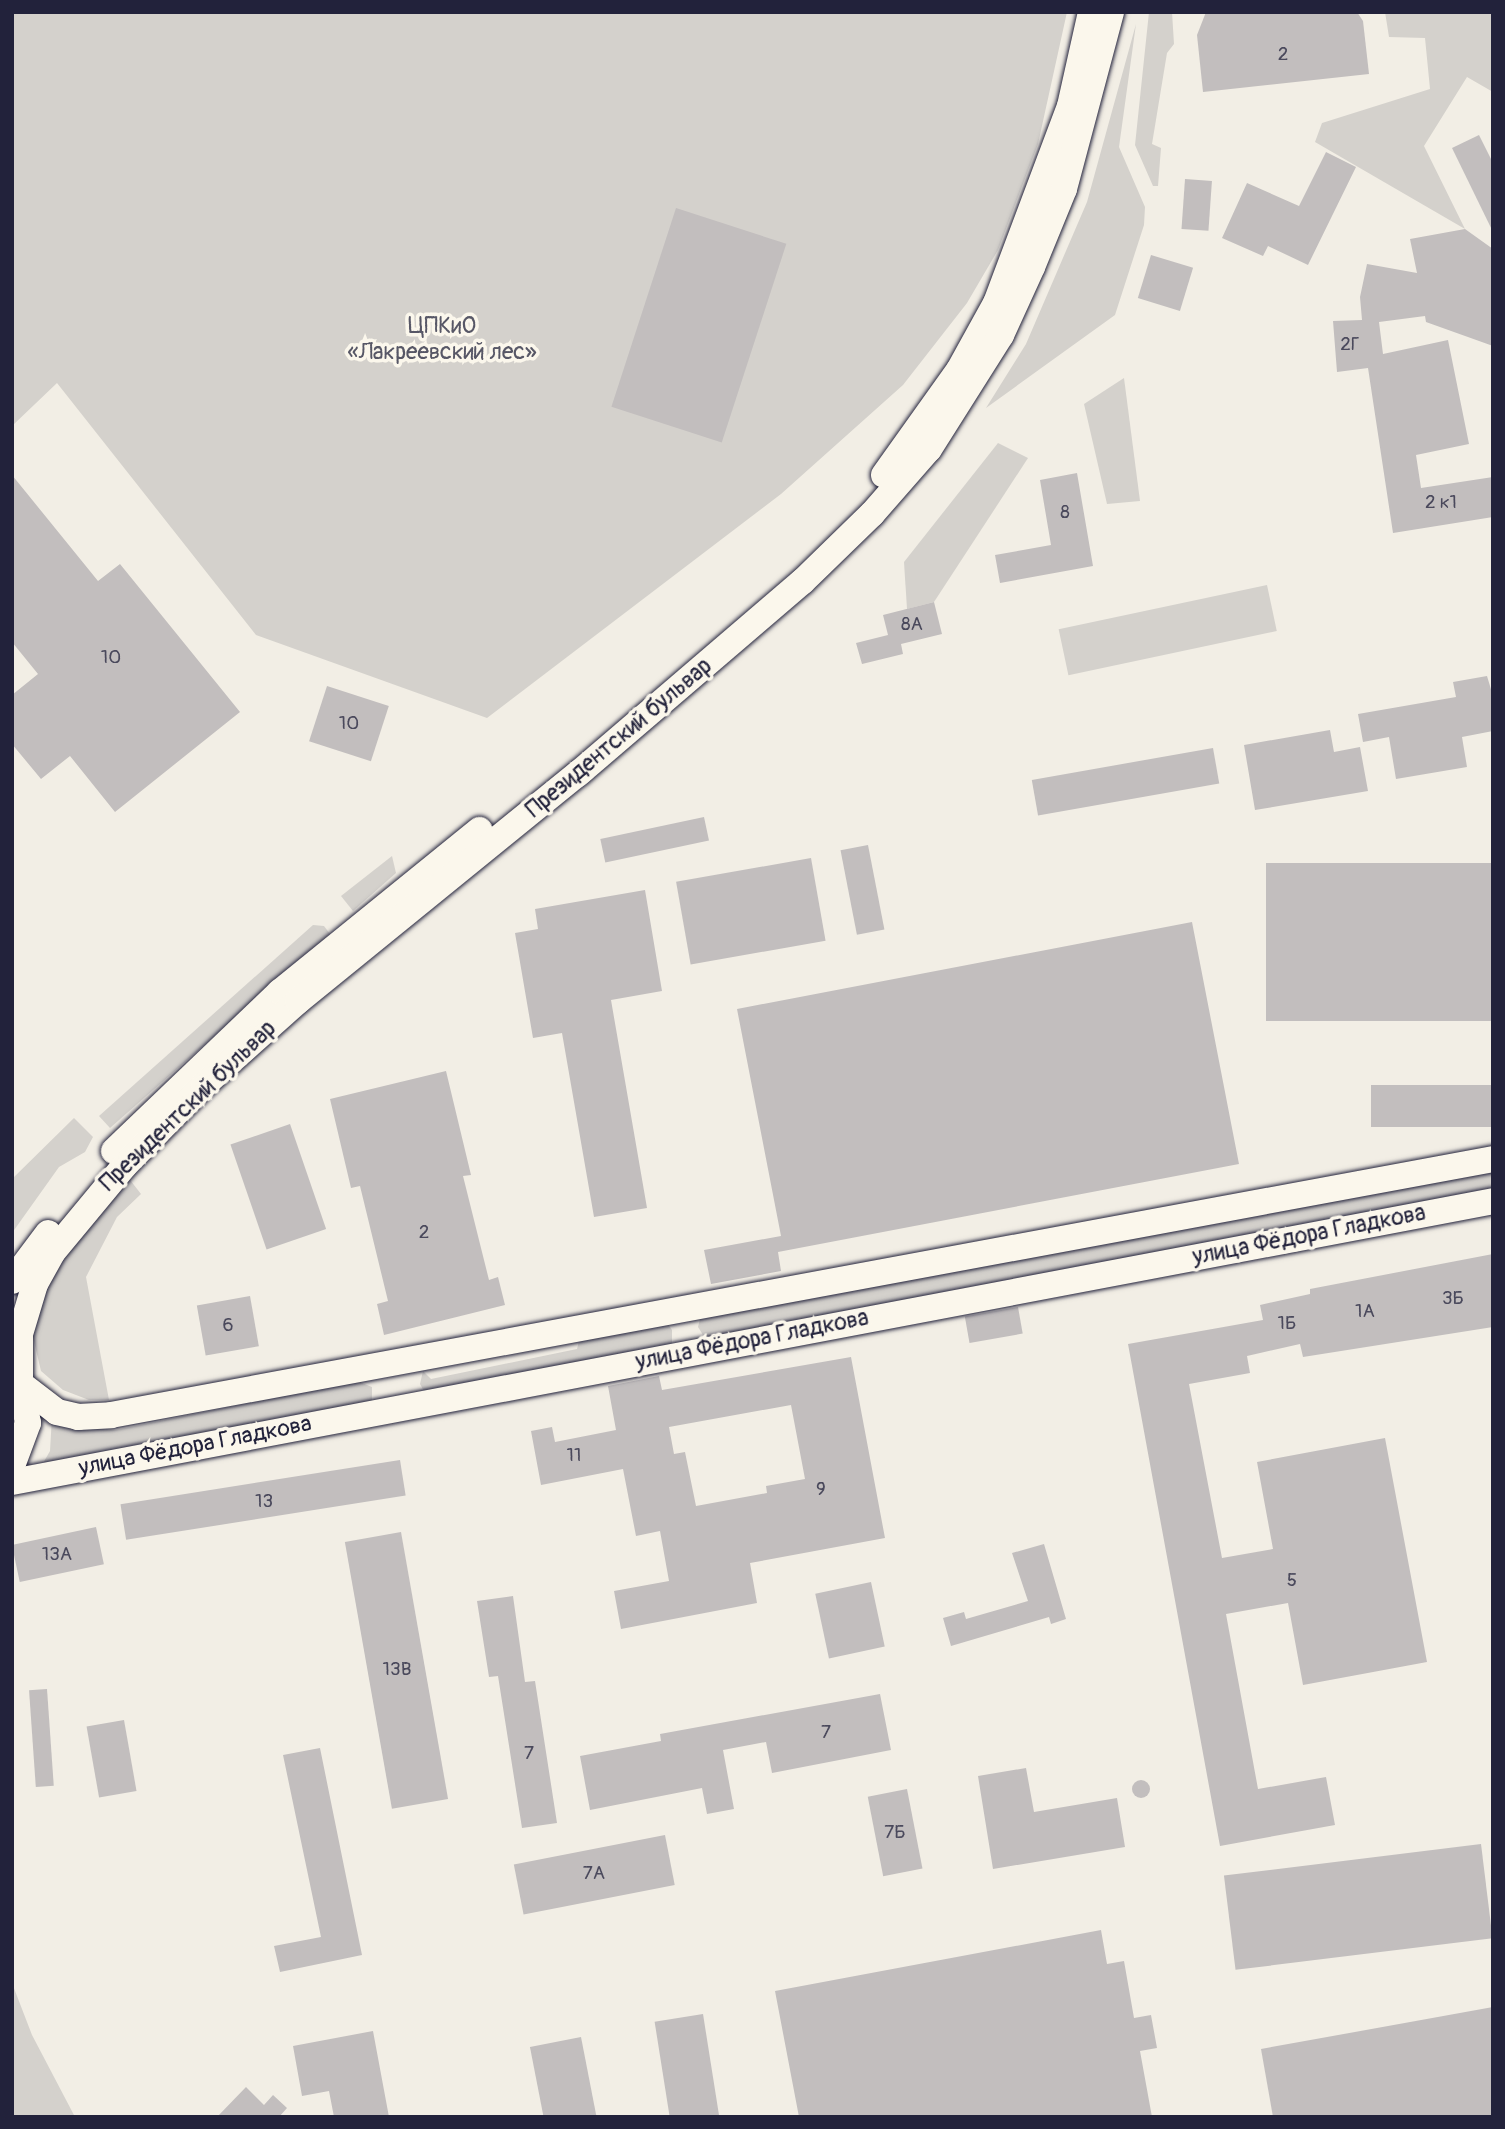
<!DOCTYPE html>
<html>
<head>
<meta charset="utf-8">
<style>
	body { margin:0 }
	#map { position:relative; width:1505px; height:2129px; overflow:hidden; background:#f2eee5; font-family:Pangolin,sans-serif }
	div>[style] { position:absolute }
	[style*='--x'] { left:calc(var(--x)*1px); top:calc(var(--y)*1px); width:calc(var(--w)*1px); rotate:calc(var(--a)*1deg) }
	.green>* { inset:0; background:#d4d1cc; transform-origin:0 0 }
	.building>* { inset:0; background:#c2bebe; transform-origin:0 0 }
	.round { border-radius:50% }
	.roads { filter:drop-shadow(0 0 2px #22223b) drop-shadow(0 0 2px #22223b) }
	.major>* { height:26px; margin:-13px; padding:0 13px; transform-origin:13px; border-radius:13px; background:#fbf7ec }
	span { translate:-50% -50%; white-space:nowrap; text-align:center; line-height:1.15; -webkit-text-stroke:7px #fbf7ec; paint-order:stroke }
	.number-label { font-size:19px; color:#4a495c }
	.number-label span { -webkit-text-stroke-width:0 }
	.park-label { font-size:23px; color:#575766 }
	.street-label { font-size:23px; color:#22223b }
	.frame { position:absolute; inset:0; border:14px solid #22223b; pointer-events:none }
</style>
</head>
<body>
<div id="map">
	<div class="green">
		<i style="clip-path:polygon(12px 12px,1067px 12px,1038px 144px,998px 250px,967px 303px,903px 385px,781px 494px,487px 718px,256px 635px,57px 383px,12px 426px)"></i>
		<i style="clip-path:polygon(1149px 12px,1172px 12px,1174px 44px,1167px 53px,1152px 144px,1161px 148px,1158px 186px,1153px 186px,1135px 145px)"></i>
		<i style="clip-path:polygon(1385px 12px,1493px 12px,1493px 92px,1467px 77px,1424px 146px,1465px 229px,1315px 142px,1322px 123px,1430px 89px,1425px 38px,1389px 37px)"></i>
		<i style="clip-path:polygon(1136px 24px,1119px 147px,1145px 207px,1144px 225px,1115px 315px,986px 408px,1026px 344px,1087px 202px)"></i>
		<i style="clip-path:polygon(1124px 378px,1140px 501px,1107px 504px,1084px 404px)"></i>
		<i style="clip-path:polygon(998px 443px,1028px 458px,934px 602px,907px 609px,904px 562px)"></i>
		<i style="left:1267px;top:585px;width:47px;height:213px;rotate:78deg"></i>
		<i style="clip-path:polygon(392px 856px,396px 873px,353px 911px,341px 896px)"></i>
		<i style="clip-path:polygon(313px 925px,324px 926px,330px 934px,110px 1128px,99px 1116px)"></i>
		<i style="clip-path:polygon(74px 1118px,93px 1137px,85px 1152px,59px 1167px,12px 1233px,12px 1179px)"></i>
		<i style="clip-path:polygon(1493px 1168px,1493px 1195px,708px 1343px,698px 1327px,700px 1319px)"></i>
		<i style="clip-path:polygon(127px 1176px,141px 1194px,117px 1217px,86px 1277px,109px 1400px,89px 1400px,63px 1390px,41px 1371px,32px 1333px,45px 1279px)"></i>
		<i style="clip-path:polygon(667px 1323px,672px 1330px,672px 1347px,425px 1393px,420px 1384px,423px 1371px,431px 1379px,577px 1349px,580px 1337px)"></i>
		<i style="clip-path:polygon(357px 1381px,372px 1387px,372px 1404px,38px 1472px,50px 1451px,52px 1416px,76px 1427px,116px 1430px)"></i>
		<i style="clip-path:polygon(12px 1983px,32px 2035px,75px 2117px,12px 2117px)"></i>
	</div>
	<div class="building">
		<i style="clip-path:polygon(1206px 12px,1357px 12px,1363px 21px,1369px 74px,1203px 92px,1197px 35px)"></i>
		<i style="clip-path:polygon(1479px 135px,1493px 163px,1493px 232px,1452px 148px)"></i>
		<i style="clip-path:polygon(1326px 152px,1356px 167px,1308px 265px,1268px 246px,1263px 256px,1222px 238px,1247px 183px,1299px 206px)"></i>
		<i style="left:1185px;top:179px;width:27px;height:50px;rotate:4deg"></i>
		<i style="left:676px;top:208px;width:116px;height:209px;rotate:18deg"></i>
		<i style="clip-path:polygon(1465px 229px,1493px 249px,1493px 346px,1426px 322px,1425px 316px,1379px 322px,1383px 354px,1448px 340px,1469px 444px,1416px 455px,1421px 488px,1493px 477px,1493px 517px,1393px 533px,1368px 368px,1337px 372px,1333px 321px,1362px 320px,1360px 297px,1367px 264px,1417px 273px,1410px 239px)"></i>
		<i style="left:1151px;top:255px;width:44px;height:45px;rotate:17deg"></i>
		<i style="clip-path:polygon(1077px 473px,1093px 566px,1000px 583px,995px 555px,1051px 545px,1040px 480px)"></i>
		<i style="clip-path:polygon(12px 475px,98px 581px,120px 564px,240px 712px,115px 812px,70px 756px,41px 779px,12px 744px,12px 695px,38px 674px,12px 642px)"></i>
		<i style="clip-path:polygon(934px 602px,942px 634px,901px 644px,903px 654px,862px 664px,856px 643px,888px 635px,883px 615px)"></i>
		<i style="clip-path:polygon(1487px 676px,1493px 696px,1493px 731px,1462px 737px,1467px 767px,1396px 779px,1389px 737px,1363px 742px,1358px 714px,1456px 697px,1453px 682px)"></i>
		<i style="left:327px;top:686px;width:65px;height:58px;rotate:18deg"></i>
		<i style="clip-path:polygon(1330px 730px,1334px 752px,1360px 747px,1368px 791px,1255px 810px,1244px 745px)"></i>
		<i style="left:1213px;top:748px;width:36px;height:184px;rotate:80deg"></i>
		<i style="left:704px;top:817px;width:24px;height:106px;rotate:78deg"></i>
		<i style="left:868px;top:845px;width:86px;height:28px;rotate:79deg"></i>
		<i style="left:811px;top:858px;width:84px;height:137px;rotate:80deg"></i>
		<i style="left:1493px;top:863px;width:158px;height:227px;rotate:90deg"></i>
		<i style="clip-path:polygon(645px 890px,662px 991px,611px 1000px,647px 1208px,594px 1217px,562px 1033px,533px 1038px,515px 933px,538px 929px,535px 909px)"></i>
		<i style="clip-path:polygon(1192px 922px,1239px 1164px,778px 1252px,781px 1271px,711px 1284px,704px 1250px,781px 1236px,737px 1009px)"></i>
		<i style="clip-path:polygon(446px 1071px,471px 1175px,463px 1176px,489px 1280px,498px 1277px,505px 1305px,384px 1335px,377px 1304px,388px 1301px,360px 1186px,351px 1188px,330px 1099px)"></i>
		<i style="left:1493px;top:1085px;width:42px;height:122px;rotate:90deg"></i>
		<i style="left:290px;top:1124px;width:111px;height:63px;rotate:71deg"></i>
		<i style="clip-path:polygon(1493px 1254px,1493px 1327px,1303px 1357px,1300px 1344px,1247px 1356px,1250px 1373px,1189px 1384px,1222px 1558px,1273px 1549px,1257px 1462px,1385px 1438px,1427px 1662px,1303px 1685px,1288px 1603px,1226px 1614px,1258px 1789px,1326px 1777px,1335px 1825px,1220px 1846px,1128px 1344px,1263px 1320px,1260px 1305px,1310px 1294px,1310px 1289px)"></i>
		<i style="left:250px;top:1296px;width:51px;height:54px;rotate:80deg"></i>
		<i style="left:1018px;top:1307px;width:27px;height:54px;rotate:80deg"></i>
		<i style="clip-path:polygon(evenodd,851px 1357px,885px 1538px,750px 1563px,757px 1603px,621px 1629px,614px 1591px,669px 1581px,660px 1531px,636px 1536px,623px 1469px,541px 1485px,531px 1431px,552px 1427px,555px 1442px,616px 1430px,608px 1386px,659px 1376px,662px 1390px,851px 1357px,791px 1405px,805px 1479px,766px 1486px,767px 1493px,696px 1506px,685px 1452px,674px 1454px,669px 1427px,791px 1405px)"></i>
		<i style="left:400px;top:1460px;width:36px;height:283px;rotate:81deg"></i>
		<i style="left:96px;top:1527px;width:38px;height:86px;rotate:78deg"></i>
		<i style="left:401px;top:1532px;width:271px;height:57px;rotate:80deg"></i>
		<i style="clip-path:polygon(1044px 1544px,1066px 1619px,1051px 1624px,1049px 1617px,951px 1646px,943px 1618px,964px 1612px,966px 1619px,1028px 1601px,1012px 1553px)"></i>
		<i style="left:871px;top:1582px;width:66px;height:57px;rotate:78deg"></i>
		<i style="clip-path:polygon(513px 1596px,525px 1682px,535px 1681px,557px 1823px,522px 1828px,498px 1676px,489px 1677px,477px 1601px)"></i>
		<i style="left:47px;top:1689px;width:97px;height:18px;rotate:86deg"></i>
		<i style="clip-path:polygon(880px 1694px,891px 1750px,772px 1773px,766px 1742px,723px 1750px,734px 1809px,707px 1814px,702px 1788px,590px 1810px,580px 1756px,661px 1741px,660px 1734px)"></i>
		<i style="left:124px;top:1720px;width:72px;height:38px;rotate:80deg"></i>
		<i style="clip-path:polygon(320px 1748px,362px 1955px,280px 1972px,274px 1946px,321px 1937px,283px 1755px)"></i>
		<i style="clip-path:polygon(1026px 1768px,1034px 1812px,1117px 1798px,1125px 1847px,993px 1869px,978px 1776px)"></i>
		<i class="round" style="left:1132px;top:1780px;width:18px;height:18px"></i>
		<i style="left:907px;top:1789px;width:81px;height:40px;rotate:79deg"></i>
		<i style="left:665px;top:1835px;width:51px;height:154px;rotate:79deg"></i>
		<i style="left:1481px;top:1844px;width:95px;height:259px;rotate:83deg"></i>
		<i style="clip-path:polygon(1101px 1930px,1107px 1964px,1124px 1961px,1134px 2018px,1151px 2015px,1157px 2048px,1140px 2051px,1152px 2117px,799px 2117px,775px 1991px)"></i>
		<i style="clip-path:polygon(1493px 2007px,1493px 2117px,1273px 2117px,1261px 2049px)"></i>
		<i style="left:703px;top:2014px;width:104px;height:49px;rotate:81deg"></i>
		<i style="clip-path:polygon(373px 2031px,389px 2117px,334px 2117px,329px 2091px,302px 2096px,293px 2046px)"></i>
		<i style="left:581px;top:2037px;width:81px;height:52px;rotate:79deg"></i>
		<i style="clip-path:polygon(246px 2087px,264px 2105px,273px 2095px,287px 2108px,279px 2117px,217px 2117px)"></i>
	</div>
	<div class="roads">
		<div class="major">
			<i style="--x:884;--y:475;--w:129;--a:-54.5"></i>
			<i style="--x:959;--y:370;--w:77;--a:-61.1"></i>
			<i style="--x:996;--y:303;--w:210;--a:-69.4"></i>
			<i style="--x:1070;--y:106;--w:96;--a:-77.4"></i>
			<i style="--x:114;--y:1151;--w:230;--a:-43.8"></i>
			<i style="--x:280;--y:992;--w:257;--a:-39.1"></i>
			<i style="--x:12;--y:1281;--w:60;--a:-53.1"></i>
			<i style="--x:20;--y:1380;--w:46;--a:-90"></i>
			<i style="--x:20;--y:1334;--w:52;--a:-73.3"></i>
			<i style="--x:35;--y:1284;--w:35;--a:-61"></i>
			<i style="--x:52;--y:1253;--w:114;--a:-50.3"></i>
			<i style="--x:125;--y:1165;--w:112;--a:-45.4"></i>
			<i style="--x:204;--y:1085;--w:126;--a:-41.8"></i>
			<i style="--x:298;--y:1001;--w:362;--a:-39.1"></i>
			<i style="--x:579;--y:773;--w:294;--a:-40.6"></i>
			<i style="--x:802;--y:582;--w:98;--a:-44.2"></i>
			<i style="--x:872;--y:514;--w:86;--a:-48.8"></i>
			<i style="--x:929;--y:449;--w:135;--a:-57.7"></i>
			<i style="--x:1001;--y:335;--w:75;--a:-65.5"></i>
			<i style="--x:1032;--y:267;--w:84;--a:-67.7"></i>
			<i style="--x:1064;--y:189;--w:183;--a:-75.1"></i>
			<i style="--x:22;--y:1385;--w:44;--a:37.6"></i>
			<i style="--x:57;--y:1412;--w:22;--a:13"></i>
			<i style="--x:78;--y:1417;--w:33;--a:-3"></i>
			<i style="--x:111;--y:1415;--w:1406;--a:-10.49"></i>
			<i style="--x:12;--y:1466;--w:46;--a:-69.6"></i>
			<i style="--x:28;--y:1423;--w:43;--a:-100.8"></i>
			<i style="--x:12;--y:1482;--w:1507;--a:-10.74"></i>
		</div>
	</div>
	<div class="number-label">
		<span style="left:1283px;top:55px">2</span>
		<span style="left:1350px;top:345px">2Г</span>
		<span style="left:1441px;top:503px">2 к1</span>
		<span style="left:1065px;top:513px">8</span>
		<span style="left:912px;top:625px">8А</span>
		<span style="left:111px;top:658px">10</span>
		<span style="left:349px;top:724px">10</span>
		<span style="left:424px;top:1233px">2</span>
		<span style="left:1453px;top:1299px">3Б</span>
		<span style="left:1365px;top:1312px">1А</span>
		<span style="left:1287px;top:1324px">1Б</span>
		<span style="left:228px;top:1326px">6</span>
		<span style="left:574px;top:1456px">11</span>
		<span style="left:821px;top:1490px">9</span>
		<span style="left:264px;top:1502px">13</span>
		<span style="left:57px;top:1555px">13А</span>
		<span style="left:1292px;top:1581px">5</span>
		<span style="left:397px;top:1670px">13В</span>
		<span style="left:826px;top:1733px">7</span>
		<span style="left:529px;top:1754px">7</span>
		<span style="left:895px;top:1833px">7Б</span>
		<span style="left:594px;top:1874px">7А</span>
	</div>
	<div class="park-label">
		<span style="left:442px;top:339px">ЦПКиО<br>«Лакреевский лес»</span>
	</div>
	<div class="street-label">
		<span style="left:619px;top:738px;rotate:-40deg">Президентский бульвар</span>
		<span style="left:188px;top:1106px;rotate:-44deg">Президентский бульвар</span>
		<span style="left:1309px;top:1235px;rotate:-11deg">улица Фёдора Гладкова</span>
		<span style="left:752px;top:1340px;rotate:-11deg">улица Фёдора Гладкова</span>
		<span style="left:195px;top:1446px;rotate:-11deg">улица Фёдора Гладкова</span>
	</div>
	<div class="frame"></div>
</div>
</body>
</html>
